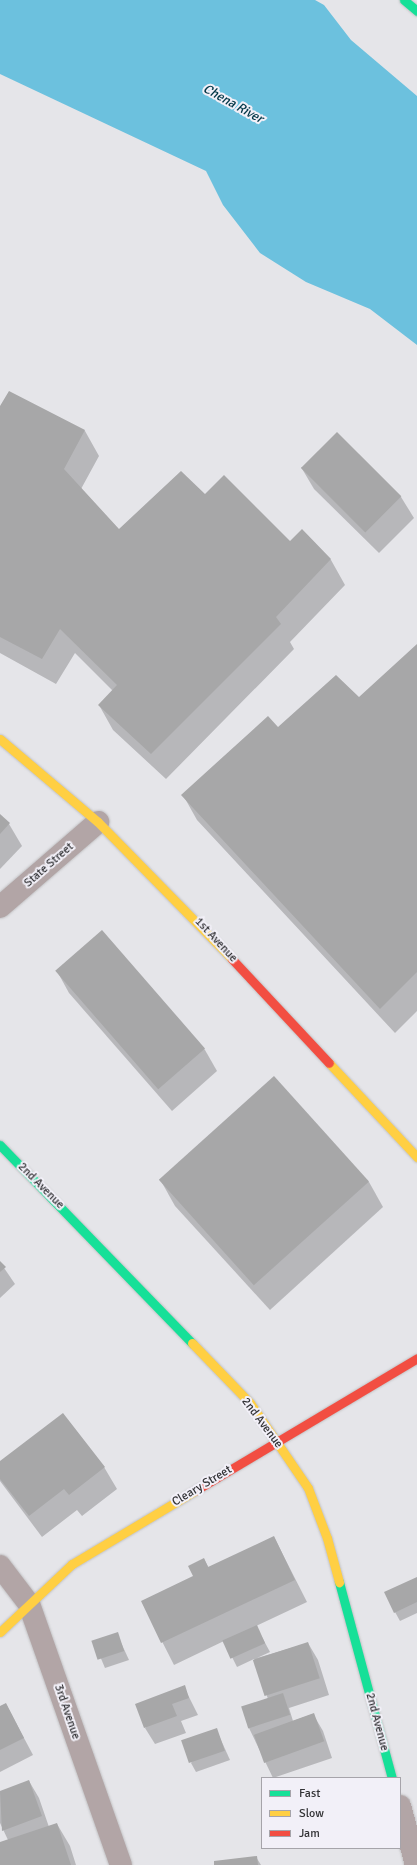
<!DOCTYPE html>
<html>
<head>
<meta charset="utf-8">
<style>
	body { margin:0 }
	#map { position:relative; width:417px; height:1865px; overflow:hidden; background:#e5e5e9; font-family:Signika,sans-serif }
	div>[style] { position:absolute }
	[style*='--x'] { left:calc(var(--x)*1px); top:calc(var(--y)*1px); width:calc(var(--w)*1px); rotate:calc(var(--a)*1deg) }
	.water>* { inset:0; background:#6cc1de }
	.shadow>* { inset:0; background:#0003 }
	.building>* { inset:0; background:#a7a7a8; transform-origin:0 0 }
	.roads { filter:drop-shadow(0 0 1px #c2c2c4) drop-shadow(0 0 1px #c2c2c4) }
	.street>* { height:22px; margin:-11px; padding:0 11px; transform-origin:11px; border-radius:11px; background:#b2a5a6 }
	.fast>* { height:9px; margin:-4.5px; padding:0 4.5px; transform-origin:4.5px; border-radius:4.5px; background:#16e098 }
	.slow>* { height:9px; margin:-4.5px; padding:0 4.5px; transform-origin:4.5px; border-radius:4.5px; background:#ffcf43 }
	.jam>* { height:9px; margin:-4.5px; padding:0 4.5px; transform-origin:4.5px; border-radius:4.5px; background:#f24e42 }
	span { translate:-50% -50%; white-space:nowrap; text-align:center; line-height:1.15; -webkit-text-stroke:4px #f2f0f8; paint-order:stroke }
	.street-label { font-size:12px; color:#333336 }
	.water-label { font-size:13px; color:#003646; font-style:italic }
	.legend { position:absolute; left:261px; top:1777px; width:140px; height:72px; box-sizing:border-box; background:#f2f0f8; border:1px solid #a6a4aa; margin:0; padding:5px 7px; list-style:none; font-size:12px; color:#333336 }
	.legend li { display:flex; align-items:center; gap:8px; height:20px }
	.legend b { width:20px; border:1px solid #a6a4aa }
</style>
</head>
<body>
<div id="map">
	<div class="water">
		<i style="clip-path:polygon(0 0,315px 0,324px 5px,351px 40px,417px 96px,417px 345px,370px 309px,306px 282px,260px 253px,223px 205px,206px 171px,0 74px)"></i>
	</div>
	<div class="shadow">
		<i style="clip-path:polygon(0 408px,85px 431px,99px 456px,81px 489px,119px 530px,205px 495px,290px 542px,302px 530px,331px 560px,345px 585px,290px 642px,294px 649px,166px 779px,113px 730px,99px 705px,113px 691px,75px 653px,56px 684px,0 653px)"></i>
		<i style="clip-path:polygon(301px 467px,401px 497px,414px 518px,379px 553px,314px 489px)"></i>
		<i style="clip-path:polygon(417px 645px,417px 1011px,395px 1033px,197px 820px,183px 795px,278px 729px,359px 699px)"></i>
		<i style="clip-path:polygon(0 815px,9px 824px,22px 846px,0 869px)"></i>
		<i style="clip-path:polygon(102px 931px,205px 1050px,217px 1071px,172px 1111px,69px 993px,57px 971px)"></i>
		<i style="clip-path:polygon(161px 1181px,369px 1182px,383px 1207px,270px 1310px,175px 1206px)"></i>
		<i style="clip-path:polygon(0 1262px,15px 1284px,0 1298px)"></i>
		<i style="clip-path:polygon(0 1463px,104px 1467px,117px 1489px,82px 1516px,77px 1510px,42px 1537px,0 1481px)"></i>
		<i style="clip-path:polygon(274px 1537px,307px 1602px,256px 1626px,270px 1652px,257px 1658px,308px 1643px,318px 1660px,329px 1695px,289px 1708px,293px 1721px,313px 1714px,323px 1731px,332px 1758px,273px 1778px,249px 1728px,268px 1699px,254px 1659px,237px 1667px,224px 1641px,174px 1665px,142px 1602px,195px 1577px,204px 1559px,209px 1568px)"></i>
		<i style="clip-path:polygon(417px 1578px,417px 1613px,400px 1621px,395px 1612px)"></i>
		<i style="clip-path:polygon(117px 1634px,129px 1660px,105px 1668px,94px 1642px)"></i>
		<i style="clip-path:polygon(184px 1687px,198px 1715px,181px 1721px,186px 1733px,155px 1744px,145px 1728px)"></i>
		<i style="clip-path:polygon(6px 1704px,33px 1755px,0 1772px,0 1707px)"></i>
		<i style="clip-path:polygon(216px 1729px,230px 1760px,196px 1772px,191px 1763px)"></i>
		<i style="clip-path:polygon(29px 1781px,39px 1798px,49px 1827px,57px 1824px,70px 1846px,76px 1865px,0 1865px,0 1843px,8px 1840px,0 1823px,0 1792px)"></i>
		<i style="clip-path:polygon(256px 1857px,261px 1865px,215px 1865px)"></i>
	</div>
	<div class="building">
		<i style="clip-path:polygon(9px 391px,85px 430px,64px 469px,119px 529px,181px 471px,205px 494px,224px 475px,290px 541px,302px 529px,331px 559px,276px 617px,281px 624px,151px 754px,98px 705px,117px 685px,60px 629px,42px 659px,0 637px,0 406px)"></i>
		<i style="left:337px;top:432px;width:91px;height:51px;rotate:45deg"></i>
		<i style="clip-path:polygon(417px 644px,417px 972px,380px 1009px,181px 795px,268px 716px,278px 727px,336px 675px,359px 697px)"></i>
		<i style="clip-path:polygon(0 814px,10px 823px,0 834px)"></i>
		<i style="left:102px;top:930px;width:157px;height:62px;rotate:49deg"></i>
		<i style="left:274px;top:1076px;width:142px;height:155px;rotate:48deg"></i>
		<i style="clip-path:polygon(0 1261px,6px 1267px,0 1272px)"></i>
		<i style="clip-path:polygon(63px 1413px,105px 1467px,69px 1495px,64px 1489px,29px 1516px,0 1479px,0 1461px)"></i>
		<i style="clip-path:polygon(274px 1536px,295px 1580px,161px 1643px,141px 1601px,193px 1576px,188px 1566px,204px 1558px,208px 1567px)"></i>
		<i style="clip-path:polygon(417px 1577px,417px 1602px,394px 1613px,384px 1592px)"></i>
		<i style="left:257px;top:1625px;width:20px;height:38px;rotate:66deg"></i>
		<i style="left:118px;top:1632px;width:20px;height:28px;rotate:72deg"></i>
		<i style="left:308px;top:1642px;width:38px;height:58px;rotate:72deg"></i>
		<i style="clip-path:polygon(185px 1685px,189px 1698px,172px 1704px,177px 1716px,144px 1728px,135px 1704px)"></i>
		<i style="left:283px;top:1693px;width:23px;height:44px;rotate:72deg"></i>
		<i style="clip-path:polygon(6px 1703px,24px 1738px,0 1750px,0 1706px)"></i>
		<i style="left:314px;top:1713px;width:30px;height:64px;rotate:70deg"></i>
		<i style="left:217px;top:1728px;width:24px;height:38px;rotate:71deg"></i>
		<i style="clip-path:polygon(29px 1780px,42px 1816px,2px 1831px,0 1791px)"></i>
		<i style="clip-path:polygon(57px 1823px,71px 1865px,0 1865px,0 1842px)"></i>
		<i style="clip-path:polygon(257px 1856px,258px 1865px,214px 1865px,214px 1861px)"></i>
	</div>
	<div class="roads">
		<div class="street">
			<i style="--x:0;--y:907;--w:130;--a:-40.9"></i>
			<i style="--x:0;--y:1566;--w:48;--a:52.7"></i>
			<i style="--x:29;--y:1604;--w:277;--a:70.6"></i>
			<i style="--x:400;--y:1806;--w:61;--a:74.8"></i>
		</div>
		<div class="fast">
			<i style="--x:404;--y:0;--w:17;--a:40"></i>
			<i style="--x:0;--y:1145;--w:276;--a:45.9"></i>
			<i style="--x:339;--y:1582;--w:203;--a:74.9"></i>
		</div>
		<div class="slow">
			<i style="--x:0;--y:739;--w:128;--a:40.3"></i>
			<i style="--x:98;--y:822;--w:192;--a:45.6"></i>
			<i style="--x:329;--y:1063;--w:129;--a:46.9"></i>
			<i style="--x:192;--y:1343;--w:83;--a:46"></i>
			<i style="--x:250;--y:1403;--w:103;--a:55.7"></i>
			<i style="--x:308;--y:1488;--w:53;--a:69.2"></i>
			<i style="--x:327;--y:1538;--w:46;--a:74.7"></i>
			<i style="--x:0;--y:1632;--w:99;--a:-43.4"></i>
			<i style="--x:72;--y:1564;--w:144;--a:-30.8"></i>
		</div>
		<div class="jam">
			<i style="--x:232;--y:959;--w:142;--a:47"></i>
			<i style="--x:196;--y:1490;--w:257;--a:-30.8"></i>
		</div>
	</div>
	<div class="street-label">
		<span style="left:49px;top:865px;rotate:-41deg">State Street</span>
		<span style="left:216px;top:940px;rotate:47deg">1st Avenue</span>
		<span style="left:41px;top:1186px;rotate:45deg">2nd Avenue</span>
		<span style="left:262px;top:1423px;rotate:53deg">2nd Avenue</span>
		<span style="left:202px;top:1486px;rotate:-31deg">Cleary Street</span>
		<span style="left:67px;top:1712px;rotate:71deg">3rd Avenue</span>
		<span style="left:377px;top:1722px;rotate:75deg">2nd Avenue</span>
	</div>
	<div class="water-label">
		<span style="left:233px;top:104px;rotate:29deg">Chena River</span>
	</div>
	<ul class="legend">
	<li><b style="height:5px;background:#16e098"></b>Fast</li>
	<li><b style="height:5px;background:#ffcf43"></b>Slow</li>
	<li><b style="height:5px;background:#f24e42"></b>Jam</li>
	</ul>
</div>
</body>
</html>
